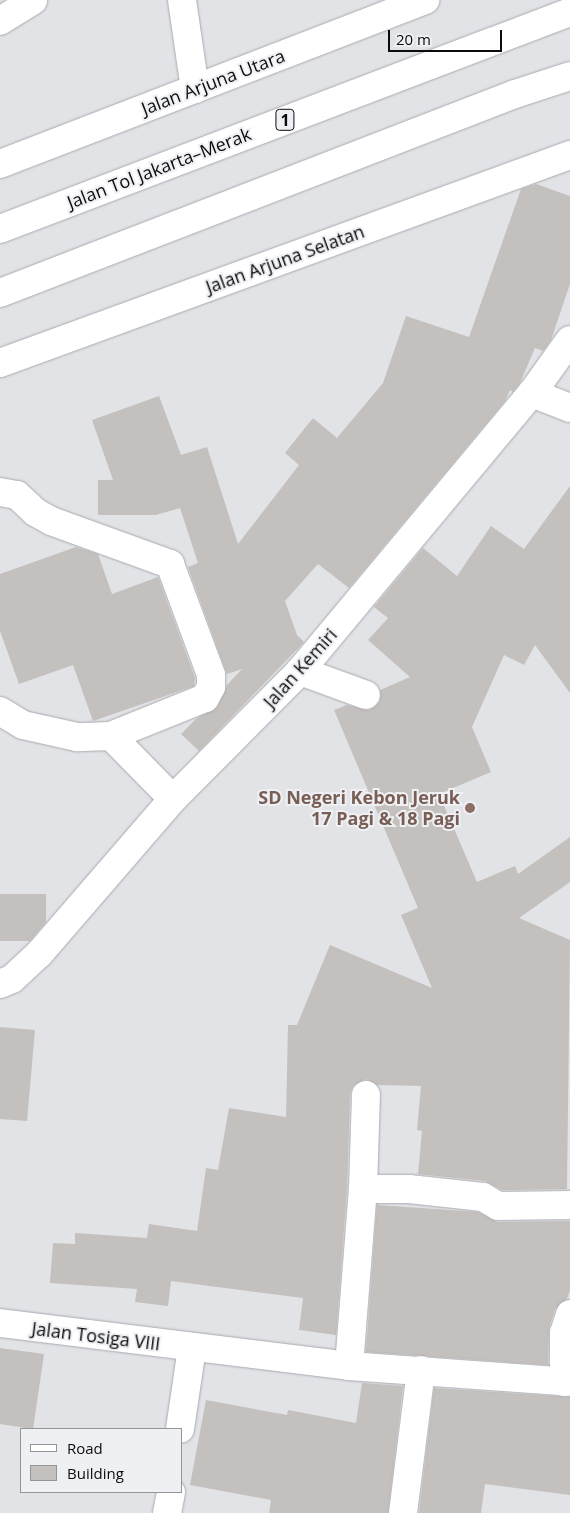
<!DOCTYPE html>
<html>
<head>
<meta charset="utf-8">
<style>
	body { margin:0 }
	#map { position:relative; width:570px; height:1513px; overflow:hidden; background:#e1e3e7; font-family:"Open Sans",sans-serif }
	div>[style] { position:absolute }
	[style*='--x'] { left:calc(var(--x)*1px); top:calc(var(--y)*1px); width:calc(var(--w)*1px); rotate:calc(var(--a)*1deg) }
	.building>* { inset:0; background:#c4c0bd }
	.roads { filter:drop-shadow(0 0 1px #a9aaaf) drop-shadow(0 0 1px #a9aaaf) }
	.minor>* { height:28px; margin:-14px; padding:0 14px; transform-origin:14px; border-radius:14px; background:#fff }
	.major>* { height:28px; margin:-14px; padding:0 14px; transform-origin:14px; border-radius:14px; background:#fff }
	.highway>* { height:28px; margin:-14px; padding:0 14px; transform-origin:14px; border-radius:14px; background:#fff }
	.dots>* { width:14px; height:14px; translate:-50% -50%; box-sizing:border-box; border:2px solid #eff0f4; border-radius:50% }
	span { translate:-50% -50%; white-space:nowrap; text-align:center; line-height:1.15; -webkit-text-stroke:4px #eff0f4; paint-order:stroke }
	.shield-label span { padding:1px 4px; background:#eff0f4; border:1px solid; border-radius:4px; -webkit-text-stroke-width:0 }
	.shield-label { font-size:16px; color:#0c0c0e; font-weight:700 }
	.street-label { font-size:18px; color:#0c0c0e }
	.education-label { font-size:18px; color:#785e54; font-weight:700 }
	.right { translate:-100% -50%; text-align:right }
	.legend { position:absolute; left:20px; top:1428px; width:162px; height:65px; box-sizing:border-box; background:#eff0f4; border:1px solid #949598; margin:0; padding:6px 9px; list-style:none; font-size:15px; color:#0c0c0e }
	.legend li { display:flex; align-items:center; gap:10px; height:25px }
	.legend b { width:25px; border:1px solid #949598 }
	.scale { position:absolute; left:388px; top:30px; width:114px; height:22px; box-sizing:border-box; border:2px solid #0c0c0e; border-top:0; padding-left:6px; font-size:15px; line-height:18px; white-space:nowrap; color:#0c0c0e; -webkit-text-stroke:4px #eff0f4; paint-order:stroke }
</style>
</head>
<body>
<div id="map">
	<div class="building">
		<i style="clip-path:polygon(536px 184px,570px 196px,570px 284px,551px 340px,543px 351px,535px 348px,520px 383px,513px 392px,510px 390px,505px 401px,349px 588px,318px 564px,285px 601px,297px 635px,304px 642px,199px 751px,181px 734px,196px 719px,218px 706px,227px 685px,242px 669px,227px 674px,188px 567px,198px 563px,180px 508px,156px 515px,98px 515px,98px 480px,113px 480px,92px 420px,159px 396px,181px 455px,207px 447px,238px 544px,299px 465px,285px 453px,313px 418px,337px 438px,383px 383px,406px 316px,469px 337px,521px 189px)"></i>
		<i style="clip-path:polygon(570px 486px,570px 693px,535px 645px,524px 665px,504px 655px,472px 727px,491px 772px,439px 794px,477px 882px,515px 866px,518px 874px,570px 837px,570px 882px,519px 918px,570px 940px,567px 1189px,502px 1190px,485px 1181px,418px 1174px,422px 1131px,417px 1130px,421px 1086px,377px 1085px,366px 1079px,353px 1086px,350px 1094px,347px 1188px,336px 1335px,299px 1330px,303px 1298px,171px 1281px,168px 1306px,135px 1302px,137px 1289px,50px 1283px,53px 1243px,75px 1244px,75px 1233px,147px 1238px,149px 1224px,197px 1231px,206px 1168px,218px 1170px,229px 1108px,286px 1117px,288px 1025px,297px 1025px,330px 945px,432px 988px,401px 915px,418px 908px,334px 710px,347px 705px,369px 710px,380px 701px,380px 690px,410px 677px,368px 640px,388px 618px,374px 607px,423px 548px,457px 576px,491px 526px,524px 549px)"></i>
		<i style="clip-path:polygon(76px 547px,98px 554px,112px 594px,158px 577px,195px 678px,194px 686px,93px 721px,73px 665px,19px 684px,0 631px,0 574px)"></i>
		<i style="clip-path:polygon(0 894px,46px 894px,46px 922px,30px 941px,0 941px)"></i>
		<i style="clip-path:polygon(0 1027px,35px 1030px,27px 1121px,0 1119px)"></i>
		<i style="clip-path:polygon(377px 1205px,478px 1212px,498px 1222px,570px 1221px,570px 1290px,567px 1299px,555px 1309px,549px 1328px,548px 1365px,366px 1352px)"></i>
		<i style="clip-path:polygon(0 1348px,44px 1354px,33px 1429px,0 1424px)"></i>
		<i style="clip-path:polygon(362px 1383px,403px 1386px,388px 1513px,269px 1513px,271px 1500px,190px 1485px,206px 1400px,287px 1415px,288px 1410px,356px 1423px)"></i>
		<i style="clip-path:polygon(434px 1388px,570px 1397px,570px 1495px,485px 1484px,481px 1513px,419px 1513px)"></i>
	</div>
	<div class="roads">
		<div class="minor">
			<i style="--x:182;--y:0;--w:90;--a:81.7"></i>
			<i style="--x:0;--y:21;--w:39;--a:-32"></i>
			<i style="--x:532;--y:393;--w:41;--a:21.5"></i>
			<i style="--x:0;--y:492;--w:17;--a:10"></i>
			<i style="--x:17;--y:495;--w:25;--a:43"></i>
			<i style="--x:35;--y:512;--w:18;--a:29"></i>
			<i style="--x:51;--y:521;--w:127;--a:19.9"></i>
			<i style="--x:170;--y:564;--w:118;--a:69.7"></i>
			<i style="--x:211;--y:675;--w:12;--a:90"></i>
			<i style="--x:211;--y:687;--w:13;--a:119"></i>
			<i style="--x:205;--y:698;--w:101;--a:158"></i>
			<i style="--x:111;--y:736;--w:34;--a:178"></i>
			<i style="--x:77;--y:737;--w:55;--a:-167.5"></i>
			<i style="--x:23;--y:725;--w:27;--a:-149"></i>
			<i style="--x:300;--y:671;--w:70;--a:20"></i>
			<i style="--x:111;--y:736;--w:88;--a:45.5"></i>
			<i style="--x:0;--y:984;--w:13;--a:-23"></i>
			<i style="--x:12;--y:979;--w:37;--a:-43"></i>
			<i style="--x:39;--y:954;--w:205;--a:-49.2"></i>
			<i style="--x:173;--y:799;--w:180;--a:-45.2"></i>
			<i style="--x:300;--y:671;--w:362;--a:-50.2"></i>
			<i style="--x:532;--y:393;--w:65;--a:-54.4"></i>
			<i style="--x:363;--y:1189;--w:46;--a:0"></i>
			<i style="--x:409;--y:1189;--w:74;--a:6.2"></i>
			<i style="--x:483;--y:1197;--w:17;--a:31"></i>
			<i style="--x:498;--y:1206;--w:72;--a:-0.8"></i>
			<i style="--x:0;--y:1323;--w:352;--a:7"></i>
			<i style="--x:349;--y:1366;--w:222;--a:4.1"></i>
			<i style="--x:349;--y:1366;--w:178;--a:-85.5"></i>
			<i style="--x:363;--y:1189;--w:94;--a:-88.2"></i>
			<i style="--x:564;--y:1382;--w:49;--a:-90"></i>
			<i style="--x:564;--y:1333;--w:20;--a:-72"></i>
			<i style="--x:180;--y:1429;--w:82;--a:-81.6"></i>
			<i style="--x:167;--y:1513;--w:21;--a:-79"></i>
			<i style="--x:403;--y:1513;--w:144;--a:-82.8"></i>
		</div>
		<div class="major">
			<i style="--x:0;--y:164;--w:456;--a:-21.1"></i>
			<i style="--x:0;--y:363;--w:607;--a:-20.05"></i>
		</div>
		<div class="highway">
			<i style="--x:0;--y:229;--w:610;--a:-20.84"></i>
			<i style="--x:0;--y:293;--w:552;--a:-21.13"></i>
			<i style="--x:515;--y:94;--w:58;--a:-18.1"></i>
		</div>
	</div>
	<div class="dots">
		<i style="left:470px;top:808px;background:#8d6e63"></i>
	</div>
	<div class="shield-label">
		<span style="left:285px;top:120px">1</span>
	</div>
	<div class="street-label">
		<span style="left:213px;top:82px;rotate:-21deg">Jalan Arjuna Utara</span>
		<span style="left:159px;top:168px;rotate:-21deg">Jalan Tol Jakarta–Merak</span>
		<span style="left:285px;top:259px;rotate:-20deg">Jalan Arjuna Selatan</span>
		<span style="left:300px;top:668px;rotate:-48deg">Jalan Kemiri</span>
		<span style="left:96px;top:1336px;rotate:7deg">Jalan Tosiga VIII</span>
	</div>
	<div class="education-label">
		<span class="right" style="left:460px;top:808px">SD Negeri Kebon Jeruk<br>17 Pagi &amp; 18 Pagi</span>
	</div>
	<ul class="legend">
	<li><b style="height:6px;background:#fff"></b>Road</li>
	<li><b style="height:14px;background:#c4c0bd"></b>Building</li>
	</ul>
	<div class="scale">20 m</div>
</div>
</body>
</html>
